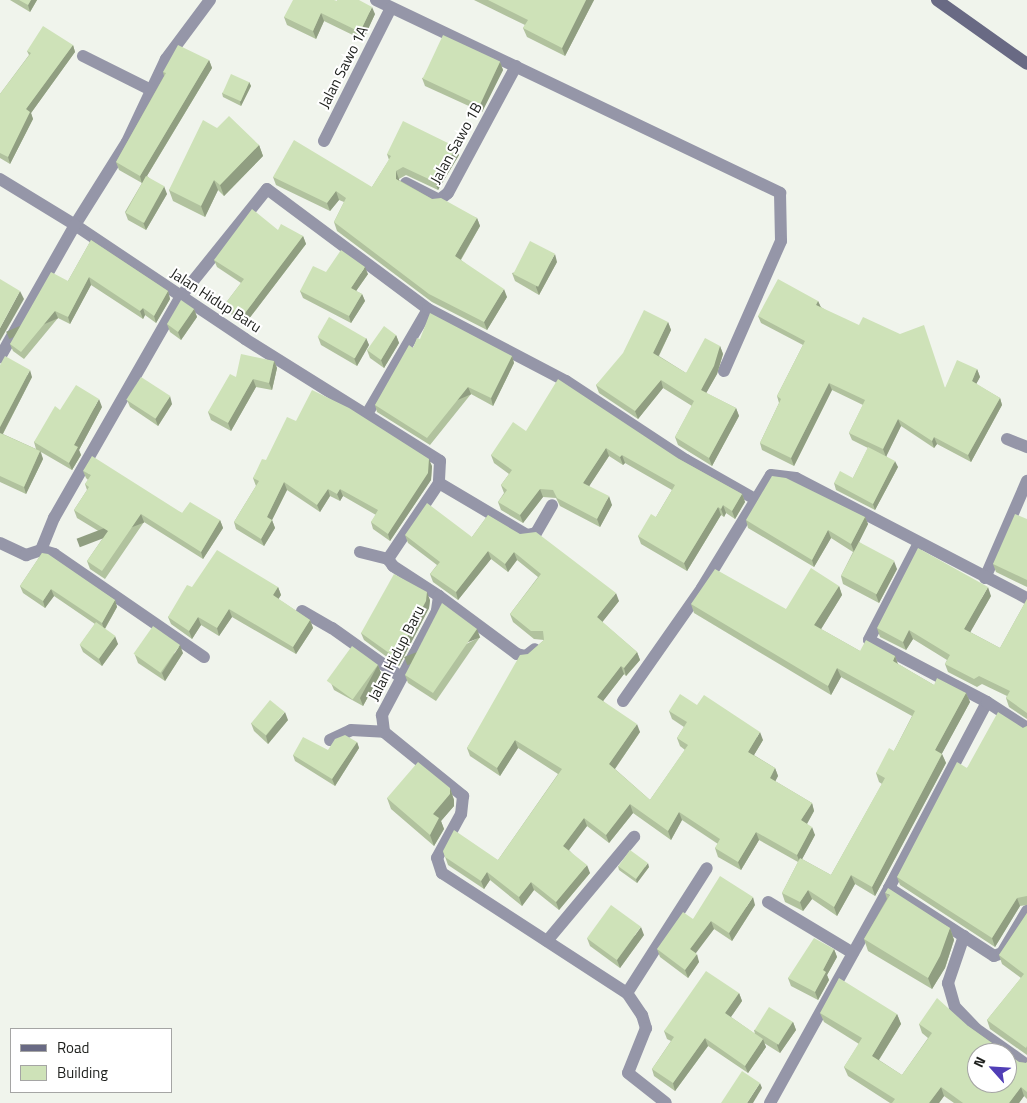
<!DOCTYPE html>
<html>
<head>
<meta charset="utf-8">
<style>
	body { margin:0 }
	#map { position:relative; width:1027px; height:1103px; overflow:hidden; background:#f0f4ec; font-family:"Titillium Web",sans-serif }
	div>[style] { position:absolute }
	[style*='--x'] { left:calc(var(--x)*1px); top:calc(var(--y)*1px); width:calc(var(--w)*1px); rotate:calc(var(--a)*1deg) }
	.street>* { height:12px; margin:-6px; padding:0 6px; transform-origin:6px; border-radius:6px; background:#9596a8 }
	.secondary>* { height:12px; margin:-6px; padding:0 6px; transform-origin:6px; border-radius:6px; background:#696a84 }
	.wall>* { inset:0; background:#b1c29e }
	.shaded-wall>* { inset:0; background:#909e81; transform-origin:0 0 }
	.building>* { inset:0; background:#cee2b8; transform-origin:0 0 }
	span { translate:-50% -50%; white-space:nowrap; text-align:center; line-height:1.15; -webkit-text-stroke:4px #fff; paint-order:stroke }
	.street-label { font-size:15px; color:#1d1f1c }
	.legend { position:absolute; left:10px; top:1028px; width:162px; height:65px; box-sizing:border-box; background:#fff; border:1px solid #a5a5a4; margin:0; padding:6px 9px; list-style:none; font-size:15px; color:#1d1f1c }
	.legend li { display:flex; align-items:center; gap:10px; height:25px }
	.legend b { width:25px; border:1px solid #a5a5a4 }
	.north { position:absolute; left:967px; top:1043px; width:50px; height:50px; box-sizing:border-box; background:#fff; border:1px solid #a5a5a4; border-radius:50%; rotate:296deg; font-size:14px; font-weight:700; line-height:20px; text-align:center; color:#1d1f1c }
	.north::after { content:''; display:block; margin:auto; width:18px; height:22px; background:#503eb6; clip-path:polygon(50% 0,100% 100%,50% 72%,0 100%) }
</style>
</head>
<body>
<div id="map">
	<div class="street">
		<i style="--x:210;--y:0;--w:74;--a:126.7"></i>
		<i style="--x:166;--y:59;--w:92;--a:115.2"></i>
		<i style="--x:127;--y:142;--w:98;--a:122.1"></i>
		<i style="--x:75;--y:225;--w:205;--a:33.8"></i>
		<i style="--x:245;--y:339;--w:230;--a:32"></i>
		<i style="--x:440;--y:461;--w:22;--a:93"></i>
		<i style="--x:439;--y:483;--w:92;--a:123.9"></i>
		<i style="--x:388;--y:559;--w:9;--a:54"></i>
		<i style="--x:393;--y:566;--w:55;--a:33.1"></i>
		<i style="--x:439;--y:596;--w:15;--a:98"></i>
		<i style="--x:437;--y:611;--w:118;--a:117.9"></i>
		<i style="--x:382;--y:715;--w:17;--a:83"></i>
		<i style="--x:384;--y:732;--w:102;--a:39"></i>
		<i style="--x:463;--y:796;--w:18;--a:96"></i>
		<i style="--x:461;--y:814;--w:50;--a:118.6"></i>
		<i style="--x:437;--y:858;--w:16;--a:72"></i>
		<i style="--x:442;--y:873;--w:221;--a:33"></i>
		<i style="--x:627;--y:993;--w:27;--a:56"></i>
		<i style="--x:642;--y:1015;--w:14;--a:73"></i>
		<i style="--x:646;--y:1028;--w:48;--a:111.8"></i>
		<i style="--x:628;--y:1073;--w:48;--a:38.3"></i>
		<i style="--x:376;--y:0;--w:448;--a:25.5"></i>
		<i style="--x:780;--y:193;--w:48;--a:88.8"></i>
		<i style="--x:781;--y:241;--w:142;--a:113.7"></i>
		<i style="--x:83;--y:56;--w:78;--a:26.6"></i>
		<i style="--x:324;--y:141;--w:149;--a:-63.3"></i>
		<i style="--x:0;--y:179;--w:88;--a:31.5"></i>
		<i style="--x:75;--y:225;--w:152;--a:119.6"></i>
		<i style="--x:406;--y:183;--w:37;--a:27"></i>
		<i style="--x:439;--y:200;--w:11;--a:-38"></i>
		<i style="--x:448;--y:193;--w:144;--a:-61.8"></i>
		<i style="--x:367;--y:414;--w:121;--a:-59.8"></i>
		<i style="--x:1007;--y:439;--w:22;--a:22"></i>
		<i style="--x:439;--y:483;--w:102;--a:30.6"></i>
		<i style="--x:527;--y:535;--w:9;--a:-13"></i>
		<i style="--x:536;--y:533;--w:32;--a:-60"></i>
		<i style="--x:0;--y:543;--w:29;--a:25"></i>
		<i style="--x:26;--y:555;--w:16;--a:-18"></i>
		<i style="--x:41;--y:550;--w:14;--a:17"></i>
		<i style="--x:54;--y:554;--w:182;--a:34.5"></i>
		<i style="--x:919;--y:543;--w:109;--a:117.3"></i>
		<i style="--x:869;--y:640;--w:133;--a:27.7"></i>
		<i style="--x:41;--y:550;--w:35;--a:-68"></i>
		<i style="--x:54;--y:518;--w:256;--a:-60.2"></i>
		<i style="--x:181;--y:296;--w:137;--a:-51.2"></i>
		<i style="--x:267;--y:189;--w:201;--a:36.7"></i>
		<i style="--x:428;--y:309;--w:156;--a:27.6"></i>
		<i style="--x:566;--y:381;--w:144;--a:33.4"></i>
		<i style="--x:686;--y:460;--w:79;--a:29.5"></i>
		<i style="--x:360;--y:552;--w:29;--a:14"></i>
		<i style="--x:985;--y:578;--w:106;--a:-66.6"></i>
		<i style="--x:439;--y:596;--w:97;--a:36.6"></i>
		<i style="--x:517;--y:654;--w:9;--a:13"></i>
		<i style="--x:526;--y:656;--w:11;--a:-38"></i>
		<i style="--x:302;--y:611;--w:34;--a:30"></i>
		<i style="--x:332;--y:628;--w:85;--a:35.4"></i>
		<i style="--x:623;--y:701;--w:138;--a:-55"></i>
		<i style="--x:702;--y:588;--w:132;--a:-58.6"></i>
		<i style="--x:771;--y:475;--w:25;--a:7"></i>
		<i style="--x:796;--y:478;--w:260;--a:27.5"></i>
		<i style="--x:330;--y:740;--w:23;--a:-25"></i>
		<i style="--x:351;--y:730;--w:33;--a:3"></i>
		<i style="--x:889;--y:888;--w:125;--a:32.9"></i>
		<i style="--x:994;--y:956;--w:9;--a:-21"></i>
		<i style="--x:1002;--y:953;--w:49;--a:-59.2"></i>
		<i style="--x:768;--y:902;--w:99;--a:31"></i>
		<i style="--x:964;--y:936;--w:50;--a:108.8"></i>
		<i style="--x:948;--y:983;--w:25;--a:74"></i>
		<i style="--x:955;--y:1007;--w:30;--a:46"></i>
		<i style="--x:976;--y:1029;--w:62;--a:35.2"></i>
		<i style="--x:547;--y:941;--w:136;--a:-50.1"></i>
		<i style="--x:627;--y:993;--w:148;--a:-57.4"></i>
		<i style="--x:770;--y:1103;--w:246;--a:-61"></i>
		<i style="--x:889;--y:888;--w:210;--a:-62.2"></i>
		<i style="--x:987;--y:702;--w:48;--a:33"></i>
	</div>
	<div class="secondary">
		<i style="--x:937;--y:0;--w:110;--a:35.4"></i>
	</div>
	<div class="wall">
		<i style="clip-path:polygon(10px 0,37px 0,30px 12px)"></i>
		<i style="clip-path:polygon(474px 0,594px 0,565px 56px,527px 37px,523px 28px,525px 25px)"></i>
		<i style="clip-path:polygon(337px 1px,375px 14px,363px 40px,324px 21px,316px 39px,287px 25px,284px 17px)"></i>
		<i style="clip-path:polygon(73px 45px,75px 52px,31px 113px,33px 119px,10px 164px,0 158px,0 94px,29px 55px,27px 51px)"></i>
		<i style="clip-path:polygon(209px 60px,212px 68px,147px 176px,167px 194px,146px 230px,128px 220px,125px 212px,142px 183px,119px 170px,116px 162px,164px 76px,163px 72px)"></i>
		<i style="clip-path:polygon(500px 62px,503px 70px,482px 112px,425px 86px,422px 78px)"></i>
		<i style="clip-path:polygon(249px 82px,251px 86px,241px 106px,223px 97px,222px 93px)"></i>
		<i style="clip-path:polygon(217px 128px,259px 145px,263px 156px,224px 196px,218px 190px,205px 217px,173px 201px,169px 190px)"></i>
		<i style="clip-path:polygon(387px 154px,459px 155px,438px 190px,406px 175px,399px 179px,399px 180px,432px 199px,477px 218px,480px 226px,461px 260px,507px 297px,487px 330px,432px 302px,337px 231px,334px 222px,344px 202px,339px 200px,330px 211px,276px 185px,273px 177px,372px 187px,389px 160px)"></i>
		<i style="clip-path:polygon(278px 230px,303px 236px,306px 244px,245px 324px,228px 312px,225px 304px,241px 283px,217px 267px,214px 260px)"></i>
		<i style="clip-path:polygon(91px 240px,168px 291px,170px 299px,156px 323px,145px 315px,143px 319px,91px 285px,70px 324px,58px 318px,24px 359px,13px 351px,10px 344px,68px 281px)"></i>
		<i style="clip-path:polygon(557px 262px,539px 295px,515px 281px,512px 273px)"></i>
		<i style="clip-path:polygon(326px 272px,368px 274px,356px 291px,362px 294px,365px 301px,351px 323px,303px 298px,300px 291px)"></i>
		<i style="clip-path:polygon(818px 301px,821px 307px,945px 388px,977px 369px,980px 377px,976px 384px,1000px 398px,1002px 405px,971px 462px,937px 444px,934px 448px,901px 426px,886px 456px,898px 467px,875px 510px,836px 490px,834px 483px,853px 478px,868px 448px,852px 440px,849px 433px,863px 405px,832px 390px,794px 466px,762px 450px,760px 443px,779px 403px,777px 396px,803px 345px,761px 323px,758px 316px)"></i>
		<i style="clip-path:polygon(194px 309px,197px 317px,181px 340px,170px 332px,167px 324px)"></i>
		<i style="clip-path:polygon(668px 322px,671px 330px,659px 356px,686px 373px,720px 346px,723px 354px,717px 374px,706px 393px,736px 408px,739px 416px,712px 466px,678px 445px,675px 437px,692px 406px,663px 388px,638px 419px,599px 393px,596px 385px)"></i>
		<i style="clip-path:polygon(396px 335px,399px 343px,384px 368px,370px 358px,367px 350px)"></i>
		<i style="clip-path:polygon(318px 337px,366px 338px,369px 345px,357px 366px,321px 345px)"></i>
		<i style="clip-path:polygon(420px 339px,512px 356px,514px 363px,493px 406px,471px 394px,430px 445px,377px 412px,375px 405px,413px 348px)"></i>
		<i style="clip-path:polygon(274px 361px,277px 368px,272px 390px,256px 387px,231px 431px,211px 420px,208px 412px,236px 377px)"></i>
		<i style="clip-path:polygon(0 365px,32px 377px,3px 434px,36px 449px,34px 442px,60px 410px,102px 407px,79px 450px,81px 455px,72px 470px,41px 452px,43px 459px,26px 494px,0 482px)"></i>
		<i style="clip-path:polygon(127px 400px,172px 404px,158px 426px,130px 407px)"></i>
		<i style="clip-path:polygon(296px 421px,432px 466px,431px 480px,390px 541px,373px 529px,371px 522px,376px 515px,343px 496px,340px 501px,330px 496px,320px 512px,287px 490px,272px 520px,275px 528px,264px 546px,236px 529px,234px 522px,256px 486px,253px 478px)"></i>
		<i style="clip-path:polygon(526px 431px,679px 459px,742px 494px,745px 502px,735px 519px,726px 513px,724px 517px,721px 515px,687px 571px,641px 544px,638px 536px,656px 517px,672px 490px,625px 463px,623px 465px,609px 456px,589px 486px,612px 505px,600px 527px,560px 506px,556px 498px,543px 497px,523px 523px,501px 510px,498px 502px,504px 493px,501px 485px,509px 474px,494px 463px,491px 455px)"></i>
		<i style="clip-path:polygon(83px 471px,182px 513px,220px 520px,223px 528px,203px 559px,144px 522px,105px 579px,90px 569px,87px 561px,105px 535px,77px 518px,74px 510px,87px 490px,85px 484px,88px 480px,86px 478px)"></i>
		<i style="clip-path:polygon(488px 515px,619px 601px,602px 622px,637px 652px,640px 660px,626px 676px,624px 674px,603px 701px,640px 732px,615px 769px,650px 800px,685px 750px,680px 746px,677px 738px,684px 727px,672px 719px,669px 711px,697px 705px,763px 740px,754px 755px,775px 768px,778px 776px,775px 781px,812px 803px,814px 811px,807px 824px,815px 835px,802px 859px,831px 875px,882px 784px,879px 782px,876px 773px,894px 751px,912px 716px,841px 677px,831px 695px,694px 613px,691px 604px,786px 609px,839px 586px,842px 595px,821px 629px,860px 651px,895px 656px,898px 664px,934px 685px,966px 693px,970px 702px,942px 753px,942px 754px,946px 763px,875px 896px,855px 884px,837px 916px,812px 899px,803px 911px,785px 902px,782px 893px,798px 862px,759px 840px,741px 870px,718px 857px,715px 848px,718px 844px,682px 820px,671px 840px,633px 813px,609px 843px,587px 826px,569px 850px,590px 873px,559px 910px,534px 890px,522px 906px,490px 880px,484px 889px,448px 865px,443px 851px,498px 860px,558px 774px,518px 748px,500px 776px,470px 756px,467px 748px,528px 654px,544px 640px,534px 639px,513px 622px,510px 614px,538px 577px,517px 560px,508px 572px,491px 559px,458px 600px,433px 582px,430px 574px,437px 565px,408px 543px,405px 535px,472px 537px)"></i>
		<i style="clip-path:polygon(865px 517px,868px 524px,859px 542px,897px 569px,879px 603px,843px 584px,841px 576px,853px 552px,831px 538px,814px 567px,748px 528px,746px 520px)"></i>
		<i style="clip-path:polygon(1027px 519px,1027px 587px,996px 572px,993px 564px)"></i>
		<i style="clip-path:polygon(42px 553px,115px 600px,117px 607px,105px 629px,118px 644px,102px 666px,83px 652px,80px 645px,95px 624px,54px 596px,45px 608px,23px 593px,20px 586px)"></i>
		<i style="clip-path:polygon(192px 587px,278px 587px,281px 595px,278px 599px,310px 620px,313px 628px,296px 654px,232px 617px,219px 636px,201px 625px,192px 639px,171px 624px,168px 617px)"></i>
		<i style="clip-path:polygon(991px 596px,970px 632px,1000px 648px,1027px 599px,1027px 719px,1009px 707px,1006px 698px,1007px 696px,982px 684px,977px 687px,948px 672px,945px 664px,947px 660px,913px 639px,906px 650px,880px 637px,877px 628px)"></i>
		<i style="clip-path:polygon(430px 600px,429px 608px,399px 666px,364px 640px,361px 633px)"></i>
		<i style="clip-path:polygon(480px 637px,436px 701px,408px 683px,405px 675px)"></i>
		<i style="clip-path:polygon(183px 653px,165px 681px,138px 663px,135px 655px)"></i>
		<i style="clip-path:polygon(378px 665px,381px 673px,363px 706px,334px 690px,331px 683px)"></i>
		<i style="clip-path:polygon(288px 720px,268px 744px,254px 731px,251px 723px)"></i>
		<i style="clip-path:polygon(1027px 726px,1027px 905px,1020px 906px,995px 947px,900px 885px,897px 877px,967px 768px,1023px 728px)"></i>
		<i style="clip-path:polygon(357px 742px,359px 748px,335px 786px,295px 761px,293px 755px,328px 750px)"></i>
		<i style="clip-path:polygon(450px 788px,454px 800px,454px 806px,441px 821px,444px 829px,434px 846px,391px 809px,387px 798px)"></i>
		<i style="clip-path:polygon(618px 866px,649px 867px,637px 883px,619px 870px)"></i>
		<i style="clip-path:polygon(885px 893px,950px 928px,954px 940px,945px 968px,932px 989px,868px 951px,864px 939px,887px 899px)"></i>
		<i style="clip-path:polygon(755px 905px,732px 941px,714px 929px,695px 953px,699px 962px,688px 978px,660px 957px,657px 949px,693px 919px)"></i>
		<i style="clip-path:polygon(1027px 913px,1027px 1055px,990px 1029px,987px 1020px,1021px 978px,1002px 964px,999px 955px)"></i>
		<i style="clip-path:polygon(644px 935px,620px 968px,590px 946px,587px 938px)"></i>
		<i style="clip-path:polygon(834px 949px,837px 957px,827px 975px,829px 980px,818px 1000px,791px 986px,788px 978px)"></i>
		<i style="clip-path:polygon(739px 993px,742px 1001px,731px 1017px,755px 1034px,754px 1030px,793px 1022px,796px 1030px,780px 1053px,764px 1043px,766px 1047px,748px 1073px,708px 1046px,675px 1091px,654px 1076px,652px 1069px,671px 1041px,667px 1039px,664px 1031px)"></i>
		<i style="clip-path:polygon(820px 1013px,897px 1014px,901px 1024px,879px 1060px,902px 1075px,928px 1038px,922px 1033px,919px 1024px,968px 1026px,1019px 1062px,1026px 1063px,1027px 1062px,1027px 1099px,1024px 1096px,1019px 1103px,954px 1103px,944px 1096px,939px 1103px,890px 1103px,848px 1076px,844px 1067px,859px 1044px,824px 1022px)"></i>
	</div>
	<div class="shaded-wall">
		<i style="clip-path:polygon(31px 0,37px 0,30px 12px,28px 5px)"></i>
		<i style="clip-path:polygon(586px 0,594px 0,565px 56px,562px 48px)"></i>
		<i style="clip-path:polygon(372px 7px,375px 14px,363px 40px,360px 32px)"></i>
		<i style="clip-path:polygon(321px 13px,324px 21px,316px 39px,313px 31px)"></i>
		<i style="clip-path:polygon(73px 45px,75px 52px,31px 113px,33px 119px,10px 164px,8px 157px,26px 109px)"></i>
		<i style="clip-path:polygon(209px 60px,212px 68px,142px 184px,140px 176px)"></i>
		<i style="clip-path:polygon(500px 62px,503px 70px,482px 112px,479px 104px)"></i>
		<i style="clip-path:polygon(249px 82px,251px 86px,241px 106px,240px 102px)"></i>
		<i style="clip-path:polygon(259px 145px,263px 156px,224px 196px,220px 185px)"></i>
		<i style="clip-path:polygon(456px 147px,459px 155px,438px 190px,435px 182px)"></i>
		<i style="clip-path:polygon(396px 171px,399px 179px,399px 187px,396px 179px)"></i>
		<i style="clip-path:polygon(214px 180px,218px 190px,205px 217px,201px 206px)"></i>
		<i style="clip-path:polygon(164px 186px,167px 194px,146px 230px,143px 222px)"></i>
		<i style="clip-path:polygon(336px 191px,339px 200px,330px 211px,327px 203px)"></i>
		<i style="clip-path:polygon(477px 218px,480px 226px,458px 264px,455px 256px)"></i>
		<i style="clip-path:polygon(303px 236px,306px 244px,245px 324px,242px 317px)"></i>
		<i style="clip-path:polygon(555px 254px,557px 262px,539px 295px,536px 287px)"></i>
		<i style="clip-path:polygon(365px 267px,368px 274px,354px 294px,351px 288px)"></i>
		<i style="clip-path:polygon(89px 277px,91px 285px,70px 324px,68px 317px)"></i>
		<i style="clip-path:polygon(504px 289px,507px 297px,487px 330px,484px 322px)"></i>
		<i style="clip-path:polygon(20px 291px,24px 299px,0 341px,0 328px)"></i>
		<i style="clip-path:polygon(168px 291px,170px 299px,156px 323px,154px 316px)"></i>
		<i style="clip-path:polygon(362px 294px,365px 301px,351px 323px,349px 316px)"></i>
		<i style="clip-path:polygon(818px 301px,821px 308px,816px 305px)"></i>
		<i style="clip-path:polygon(143px 308px,145px 315px,143px 319px,140px 311px)"></i>
		<i style="clip-path:polygon(194px 309px,197px 317px,181px 340px,178px 332px)"></i>
		<i style="left:55px;top:311px;width:8px;height:53px;rotate:67deg"></i>
		<i style="clip-path:polygon(668px 322px,671px 330px,656px 361px,653px 353px)"></i>
		<i style="clip-path:polygon(396px 335px,399px 343px,384px 368px,381px 360px)"></i>
		<i style="clip-path:polygon(366px 338px,369px 345px,357px 366px,354px 358px)"></i>
		<i style="clip-path:polygon(720px 346px,723px 354px,717px 374px,704px 397px,701px 390px)"></i>
		<i style="clip-path:polygon(512px 356px,514px 363px,493px 406px,491px 398px)"></i>
		<i style="clip-path:polygon(274px 361px,277px 368px,272px 390px,269px 383px)"></i>
		<i style="clip-path:polygon(977px 369px,980px 377px,974px 388px,972px 381px)"></i>
		<i style="clip-path:polygon(30px 370px,32px 377px,0 439px,0 427px)"></i>
		<i style="clip-path:polygon(253px 379px,256px 387px,231px 431px,228px 423px)"></i>
		<i style="clip-path:polygon(661px 380px,663px 388px,638px 419px,635px 411px)"></i>
		<i style="clip-path:polygon(829px 383px,832px 390px,794px 466px,791px 458px)"></i>
		<i style="left:468px;top:387px;width:8px;height:65px;rotate:67deg"></i>
		<i style="clip-path:polygon(170px 396px,172px 404px,158px 426px,155px 418px)"></i>
		<i style="clip-path:polygon(1000px 398px,1002px 405px,971px 462px,968px 455px)"></i>
		<i style="clip-path:polygon(99px 399px,102px 407px,79px 450px,81px 455px,72px 470px,69px 463px,74px 445px)"></i>
		<i style="clip-path:polygon(736px 408px,739px 416px,712px 466px,709px 458px)"></i>
		<i style="clip-path:polygon(898px 419px,901px 426px,886px 457px,883px 449px)"></i>
		<i style="clip-path:polygon(934px 437px,937px 444px,934px 448px,932px 441px)"></i>
		<i style="clip-path:polygon(606px 448px,609px 456px,586px 491px,583px 483px)"></i>
		<i style="clip-path:polygon(40px 451px,43px 459px,26px 494px,24px 487px)"></i>
		<i style="clip-path:polygon(622px 455px,625px 463px,623px 465px,620px 457px)"></i>
		<i style="clip-path:polygon(429px 459px,432px 466px,431px 480px,390px 541px,388px 534px)"></i>
		<i style="clip-path:polygon(895px 461px,898px 467px,875px 510px,873px 504px)"></i>
		<i style="clip-path:polygon(284px 482px,287px 490px,270px 524px,267px 517px)"></i>
		<i style="clip-path:polygon(328px 489px,330px 496px,320px 512px,317px 505px)"></i>
		<i style="clip-path:polygon(340px 489px,343px 496px,340px 501px,337px 494px)"></i>
		<i style="clip-path:polygon(540px 489px,543px 497px,523px 523px,520px 515px)"></i>
		<i style="clip-path:polygon(742px 494px,745px 502px,735px 519px,732px 511px)"></i>
		<i style="clip-path:polygon(609px 496px,612px 505px,600px 527px,597px 519px)"></i>
		<i style="clip-path:polygon(723px 505px,726px 513px,724px 517px,721px 509px)"></i>
		<i style="clip-path:polygon(718px 507px,721px 515px,687px 571px,684px 563px)"></i>
		<i style="left:141px;top:514px;width:9px;height:69px;rotate:69deg"></i>
		<i style="clip-path:polygon(865px 517px,868px 524px,854px 552px,851px 544px)"></i>
		<i style="clip-path:polygon(220px 520px,223px 528px,203px 559px,201px 552px)"></i>
		<i style="clip-path:polygon(272px 520px,275px 528px,264px 546px,261px 539px)"></i>
		<i style="clip-path:polygon(828px 530px,831px 538px,814px 567px,812px 560px)"></i>
		<i style="clip-path:polygon(488px 551px,491px 559px,458px 600px,456px 592px)"></i>
		<i style="clip-path:polygon(514px 552px,517px 560px,508px 572px,505px 564px)"></i>
		<i style="clip-path:polygon(894px 561px,897px 569px,879px 603px,876px 595px)"></i>
		<i style="clip-path:polygon(839px 586px,842px 595px,818px 634px,814px 625px)"></i>
		<i style="clip-path:polygon(278px 587px,281px 595px,276px 603px,273px 595px)"></i>
		<i style="clip-path:polygon(988px 587px,991px 596px,967px 638px,964px 629px)"></i>
		<i style="clip-path:polygon(51px 589px,54px 596px,45px 608px,43px 601px)"></i>
		<i style="clip-path:polygon(427px 592px,430px 600px,429px 608px,399px 666px,396px 658px)"></i>
		<i style="clip-path:polygon(616px 593px,619px 601px,600px 625px,597px 617px)"></i>
		<i style="clip-path:polygon(115px 600px,117px 607px,104px 630px,102px 623px)"></i>
		<i style="clip-path:polygon(229px 609px,232px 617px,219px 636px,217px 628px)"></i>
		<i style="clip-path:polygon(198px 617px,201px 625px,192px 639px,189px 631px)"></i>
		<i style="clip-path:polygon(310px 620px,313px 628px,296px 654px,293px 647px)"></i>
		<i style="left:477px;top:629px;width:9px;height:78px;rotate:69deg"></i>
		<i style="clip-path:polygon(909px 630px,913px 639px,906px 650px,903px 642px)"></i>
		<i style="clip-path:polygon(115px 636px,118px 644px,102px 666px,99px 659px)"></i>
		<i style="clip-path:polygon(180px 645px,183px 653px,165px 681px,162px 673px)"></i>
		<i style="clip-path:polygon(637px 652px,640px 660px,626px 676px,624px 668px)"></i>
		<i style="clip-path:polygon(895px 656px,898px 665px,893px 661px)"></i>
		<i style="clip-path:polygon(378px 665px,381px 673px,363px 706px,360px 698px)"></i>
		<i style="clip-path:polygon(621px 666px,624px 674px,600px 705px,597px 697px)"></i>
		<i style="clip-path:polygon(837px 668px,841px 677px,831px 695px,828px 686px)"></i>
		<i style="clip-path:polygon(966px 693px,970px 702px,939px 759px,935px 750px)"></i>
		<i style="clip-path:polygon(285px 712px,288px 720px,268px 744px,266px 736px)"></i>
		<i style="clip-path:polygon(637px 724px,640px 732px,612px 773px,609px 764px)"></i>
		<i style="clip-path:polygon(760px 732px,763px 740px,751px 760px,748px 752px)"></i>
		<i style="clip-path:polygon(515px 740px,518px 748px,500px 776px,497px 768px)"></i>
		<i style="clip-path:polygon(357px 742px,359px 748px,335px 786px,332px 779px)"></i>
		<i style="clip-path:polygon(942px 754px,946px 763px,875px 896px,872px 887px)"></i>
		<i style="clip-path:polygon(775px 768px,778px 776px,773px 786px,770px 778px)"></i>
		<i style="clip-path:polygon(450px 788px,454px 800px,454px 806px,441px 821px,444px 829px,434px 846px,430px 835px,433px 814px)"></i>
		<i style="clip-path:polygon(812px 803px,814px 811px,804px 829px,801px 820px)"></i>
		<i style="clip-path:polygon(630px 804px,633px 813px,609px 843px,606px 835px)"></i>
		<i style="clip-path:polygon(679px 812px,682px 820px,671px 840px,668px 831px)"></i>
		<i style="clip-path:polygon(584px 818px,587px 826px,566px 854px,563px 846px)"></i>
		<i style="clip-path:polygon(812px 827px,815px 835px,800px 863px,797px 855px)"></i>
		<i style="clip-path:polygon(756px 832px,759px 840px,741px 870px,738px 862px)"></i>
		<i style="clip-path:polygon(648px 863px,649px 867px,637px 883px,636px 879px)"></i>
		<i style="clip-path:polygon(587px 865px,590px 873px,559px 910px,556px 902px)"></i>
		<i style="clip-path:polygon(487px 872px,490px 880px,484px 889px,481px 881px)"></i>
		<i style="clip-path:polygon(851px 875px,855px 884px,837px 916px,834px 907px)"></i>
		<i style="clip-path:polygon(531px 882px,534px 890px,522px 906px,519px 897px)"></i>
		<i style="clip-path:polygon(808px 890px,812px 899px,803px 911px,800px 902px)"></i>
		<i style="clip-path:polygon(753px 897px,755px 905px,732px 941px,729px 933px)"></i>
		<i style="clip-path:polygon(1017px 898px,1020px 906px,995px 947px,992px 938px)"></i>
		<i style="clip-path:polygon(711px 921px,714px 929px,693px 957px,690px 949px)"></i>
		<i style="clip-path:polygon(641px 927px,644px 935px,620px 968px,617px 960px)"></i>
		<i style="clip-path:polygon(950px 928px,954px 940px,945px 968px,932px 989px,928px 978px)"></i>
		<i style="clip-path:polygon(834px 949px,837px 957px,827px 975px,829px 980px,818px 1000px,815px 992px,823px 970px)"></i>
		<i style="clip-path:polygon(697px 954px,699px 962px,688px 978px,685px 970px)"></i>
		<i style="clip-path:polygon(739px 993px,742px 1001px,728px 1021px,725px 1013px)"></i>
		<i style="clip-path:polygon(897px 1014px,901px 1024px,875px 1066px,872px 1056px)"></i>
		<i style="clip-path:polygon(793px 1022px,796px 1030px,780px 1053px,777px 1045px)"></i>
		<i style="clip-path:polygon(705px 1038px,708px 1046px,675px 1091px,673px 1083px)"></i>
		<i style="clip-path:polygon(763px 1039px,766px 1047px,748px 1073px,745px 1066px)"></i>
		<i style="clip-path:polygon(760px 1083px,762px 1088px,753px 1103px,747px 1103px)"></i>
		<i style="clip-path:polygon(941px 1087px,944px 1096px,939px 1103px,929px 1103px)"></i>
		<i style="clip-path:polygon(1021px 1087px,1024px 1096px,1019px 1103px,1009px 1103px)"></i>
	</div>
	<div class="building">
		<i style="clip-path:polygon(19px 0,31px 0,28px 5px)"></i>
		<i style="clip-path:polygon(293px 0,334px 0,337px 1px,337px 0,359px 0,372px 7px,360px 32px,321px 13px,313px 31px,284px 17px)"></i>
		<i style="clip-path:polygon(488px 0,586px 0,562px 48px,523px 28px,528px 20px)"></i>
		<i style="clip-path:polygon(43px 26px,73px 45px,26px 109px,30px 112px,8px 157px,0 153px,0 94px,31px 53px,27px 51px)"></i>
		<i style="left:443px;top:35px;width:63px;height:48px;rotate:25deg"></i>
		<i style="clip-path:polygon(178px 45px,209px 60px,140px 176px,116px 162px,166px 73px,163px 72px)"></i>
		<i style="left:231px;top:74px;width:20px;height:21px;rotate:24deg"></i>
		<i style="clip-path:polygon(229px 116px,259px 145px,220px 185px,214px 180px,201px 206px,169px 190px,203px 120px,217px 128px)"></i>
		<i style="clip-path:polygon(403px 121px,456px 147px,435px 182px,403px 167px,396px 171px,396px 179px,432px 199px,441px 198px,477px 218px,455px 256px,504px 289px,484px 322px,429px 294px,334px 222px,346px 198px,336px 191px,327px 203px,273px 177px,294px 140px,372px 187px,391px 156px,387px 154px)"></i>
		<i style="left:146px;top:176px;width:21px;height:42px;rotate:29deg"></i>
		<i style="clip-path:polygon(252px 209px,278px 230px,281px 224px,303px 236px,242px 317px,225px 304px,244px 279px,214px 260px)"></i>
		<i style="clip-path:polygon(91px 240px,168px 291px,154px 316px,143px 308px,140px 311px,89px 277px,68px 317px,55px 311px,21px 352px,10px 344px,51px 272px,68px 281px)"></i>
		<i style="left:530px;top:241px;width:28px;height:37px;rotate:27deg"></i>
		<i style="clip-path:polygon(341px 250px,365px 267px,351px 288px,362px 294px,349px 316px,300px 291px,313px 266px,326px 272px)"></i>
		<i style="clip-path:polygon(0 279px,20px 291px,0 328px)"></i>
		<i style="clip-path:polygon(778px 279px,818px 301px,816px 305px,859px 325px,863px 317px,900px 334px,924px 325px,945px 388px,957px 360px,977px 369px,972px 381px,1000px 398px,968px 455px,934px 437px,932px 441px,898px 419px,883px 449px,849px 433px,865px 400px,829px 383px,791px 458px,760px 443px,781px 399px,777px 396px,805px 341px,758px 316px)"></i>
		<i style="clip-path:polygon(181px 300px,194px 309px,178px 332px,167px 324px)"></i>
		<i style="clip-path:polygon(644px 310px,668px 322px,653px 353px,686px 373px,705px 338px,720px 346px,714px 366px,701px 390px,736px 408px,709px 458px,675px 437px,694px 401px,661px 380px,635px 411px,596px 385px,623px 353px)"></i>
		<i style="clip-path:polygon(430px 313px,512px 356px,491px 398px,468px 387px,427px 438px,375px 405px,409px 345px,413px 348px,417px 338px,420px 339px)"></i>
		<i style="left:329px;top:317px;width:43px;height:23px;rotate:30deg"></i>
		<i style="clip-path:polygon(384px 326px,396px 335px,381px 360px,367px 350px)"></i>
		<i style="clip-path:polygon(241px 354px,274px 361px,269px 383px,253px 379px,228px 423px,208px 412px,230px 374px,236px 377px)"></i>
		<i style="clip-path:polygon(5px 356px,30px 370px,0 427px,0 365px)"></i>
		<i style="left:141px;top:377px;width:35px;height:27px;rotate:33deg"></i>
		<i style="clip-path:polygon(558px 379px,679px 459px,742px 494px,732px 511px,723px 505px,721px 509px,718px 507px,684px 563px,638px 536px,651px 514px,656px 517px,675px 485px,622px 455px,620px 457px,606px 448px,583px 483px,609px 496px,597px 519px,557px 498px,553px 490px,540px 489px,520px 515px,498px 502px,507px 490px,501px 485px,512px 470px,491px 455px,513px 422px,526px 431px)"></i>
		<i style="clip-path:polygon(76px 385px,99px 399px,74px 445px,78px 447px,69px 463px,34px 442px,55px 406px,60px 410px)"></i>
		<i style="clip-path:polygon(312px 390px,349px 408px,429px 459px,428px 473px,388px 534px,371px 522px,378px 510px,340px 489px,337px 494px,328px 489px,317px 505px,284px 482px,267px 517px,272px 520px,261px 539px,234px 522px,259px 481px,253px 478px,262px 459px,266px 460px,287px 417px,296px 421px)"></i>
		<i style="clip-path:polygon(0 433px,40px 451px,24px 487px,0 476px)"></i>
		<i style="clip-path:polygon(868px 447px,895px 461px,873px 504px,834px 483px,840px 471px,853px 478px)"></i>
		<i style="clip-path:polygon(92px 456px,182px 513px,190px 502px,220px 520px,201px 552px,141px 514px,102px 571px,87px 561px,108px 531px,74px 510px,89px 487px,85px 484px,91px 475px,83px 471px)"></i>
		<i style="clip-path:polygon(772px 476px,786px 478px,865px 517px,851px 544px,828px 530px,812px 560px,746px 520px)"></i>
		<i style="clip-path:polygon(427px 503px,472px 537px,488px 515px,520px 534px,536px 532px,616px 593px,597px 617px,637px 652px,624px 668px,621px 666px,597px 697px,637px 724px,609px 764px,650px 800px,688px 745px,677px 738px,687px 722px,669px 711px,680px 694px,697px 705px,704px 695px,760px 732px,748px 752px,775px 768px,770px 778px,812px 803px,801px 820px,812px 827px,797px 855px,756px 832px,738px 862px,715px 848px,720px 839px,679px 812px,668px 831px,630px 804px,606px 835px,584px 818px,563px 846px,587px 865px,556px 902px,531px 882px,519px 897px,487px 872px,481px 881px,445px 857px,443px 851px,454px 830px,498px 860px,562px 769px,515px 740px,497px 768px,467px 748px,520px 655px,528px 654px,544px 640px,543px 631px,531px 631px,510px 614px,541px 574px,514px 552px,505px 564px,488px 551px,456px 592px,430px 574px,440px 562px,405px 535px)"></i>
		<i style="clip-path:polygon(1015px 514px,1027px 519px,1027px 580px,993px 564px)"></i>
		<i style="left:859px;top:542px;width:40px;height:38px;rotate:28deg"></i>
		<i style="clip-path:polygon(918px 548px,988px 587px,964px 629px,1000px 648px,1027px 599px,1027px 713px,1006px 698px,1010px 691px,979px 676px,974px 679px,945px 664px,950px 655px,909px 630px,903px 642px,877px 628px)"></i>
		<i style="clip-path:polygon(217px 550px,278px 587px,273px 595px,310px 620px,293px 647px,229px 609px,217px 628px,198px 617px,189px 631px,168px 617px,187px 585px,192px 587px)"></i>
		<i style="clip-path:polygon(42px 553px,48px 554px,115px 600px,102px 623px,51px 589px,43px 601px,20px 586px)"></i>
		<i style="clip-path:polygon(811px 568px,839px 586px,814px 625px,860px 651px,866px 640px,895px 656px,893px 661px,934px 685px,937px 678px,966px 693px,935px 750px,942px 754px,872px 887px,851px 875px,834px 907px,808px 890px,800px 902px,782px 893px,800px 858px,831px 875px,885px 778px,876px 773px,889px 748px,894px 751px,915px 711px,837px 668px,828px 686px,691px 604px,715px 569px,786px 609px)"></i>
		<i style="clip-path:polygon(394px 574px,427px 592px,426px 601px,396px 658px,361px 633px)"></i>
		<i style="clip-path:polygon(442px 603px,477px 629px,433px 693px,405px 675px)"></i>
		<i style="left:96px;top:622px;width:24px;height:28px;rotate:36deg"></i>
		<i style="left:153px;top:626px;width:33px;height:34px;rotate:35deg"></i>
		<i style="left:352px;top:646px;width:32px;height:43px;rotate:36deg"></i>
		<i style="left:270px;top:700px;width:19px;height:30px;rotate:39deg"></i>
		<i style="clip-path:polygon(998px 712px,1023px 728px,1027px 726px,1027px 896px,1017px 898px,992px 938px,897px 877px,957px 762px,967px 768px)"></i>
		<i style="clip-path:polygon(345px 735px,357px 742px,332px 779px,293px 755px,303px 737px,328px 750px,335px 739px)"></i>
		<i style="clip-path:polygon(418px 762px,450px 788px,450px 794px,433px 814px,439px 818px,430px 835px,387px 798px)"></i>
		<i style="left:630px;top:850px;width:22px;height:20px;rotate:36deg"></i>
		<i style="clip-path:polygon(720px 876px,753px 897px,729px 933px,711px 921px,690px 949px,697px 954px,685px 970px,657px 949px,683px 912px,693px 919px)"></i>
		<i style="clip-path:polygon(888px 888px,950px 928px,940px 956px,928px 978px,864px 939px,890px 895px,885px 893px)"></i>
		<i style="left:611px;top:905px;width:37px;height:41px;rotate:36deg"></i>
		<i style="clip-path:polygon(1027px 913px,1027px 1046px,1026px 1048px,987px 1020px,1024px 974px,999px 955px)"></i>
		<i style="clip-path:polygon(814px 938px,834px 949px,823px 970px,826px 972px,815px 992px,788px 978px)"></i>
		<i style="clip-path:polygon(706px 971px,739px 993px,725px 1013px,763px 1039px,745px 1066px,705px 1038px,673px 1083px,652px 1069px,674px 1037px,664px 1031px)"></i>
		<i style="clip-path:polygon(839px 978px,897px 1014px,872px 1056px,902px 1075px,932px 1033px,919px 1024px,937px 998px,968px 1026px,1006px 1053px,977px 1053px,977px 1083px,1007px 1083px,1007px 1054px,1019px 1062px,1026px 1063px,1027px 1062px,1027px 1092px,1021px 1087px,1009px 1103px,963px 1103px,941px 1087px,929px 1103px,892px 1103px,895px 1099px,844px 1067px,862px 1038px,820px 1013px)"></i>
		<i style="left:769px;top:1007px;width:28px;height:27px;rotate:32deg"></i>
		<i style="clip-path:polygon(742px 1071px,760px 1083px,747px 1103px,721px 1103px)"></i>
	</div>
	<div class="street-label">
		<span style="left:343px;top:67px;rotate:-63deg">Jalan Sawo 1A</span>
		<span style="left:456px;top:143px;rotate:-61deg">Jalan Sawo 1B</span>
		<span style="left:216px;top:300px;rotate:33deg">Jalan Hidup Baru</span>
		<span style="left:396px;top:653px;rotate:-63deg">Jalan Hidup Baru</span>
	</div>
	<ul class="legend">
	<li><b style="height:6px;background:#696a84"></b>Road</li>
	<li><b style="height:14px;background:#cee2b8"></b>Building</li>
	</ul>
	<div class="north">N</div>
</div>
</body>
</html>
